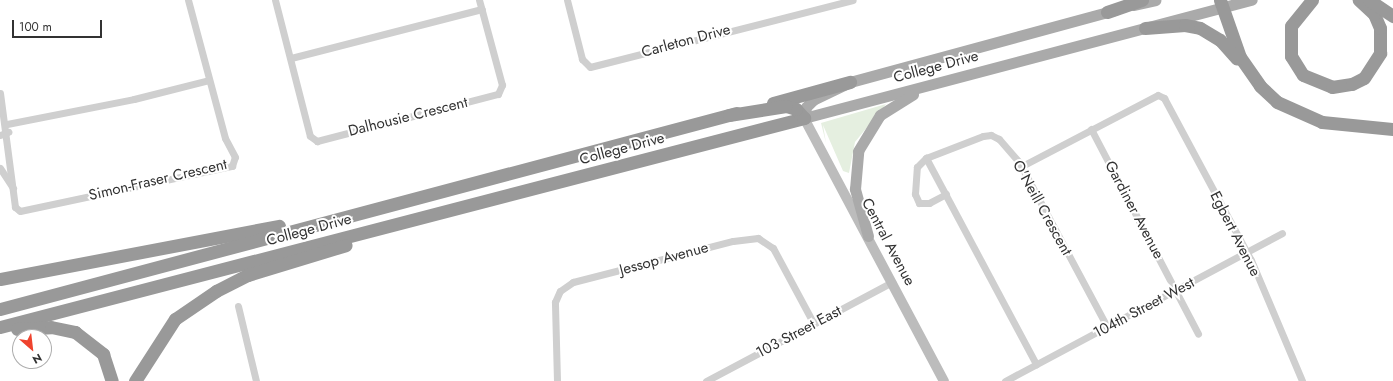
<!DOCTYPE html>
<html>
<head>
<meta charset="utf-8">
<style>
	body { margin:0 }
	#map { position:relative; width:1393px; height:381px; overflow:hidden; background:#fff; font-family:Jost,sans-serif }
	div>[style] { position:absolute }
	[style*='--x'] { left:calc(var(--x)*1px); top:calc(var(--y)*1px); width:calc(var(--w)*1px); rotate:calc(var(--a)*1deg) }
	.green>* { inset:0; background:#e5efe0 }
	.street>* { height:7px; margin:-3.5px; padding:0 3.5px; transform-origin:3.5px; border-radius:3.5px; background:#cfcfcf }
	.secondary>* { height:10px; margin:-5px; padding:0 5px; transform-origin:5px; border-radius:5px; background:#bcbcbc }
	.primary>* { height:11px; margin:-5.5px; padding:0 5.5px; transform-origin:5.5px; border-radius:5.5px; background:#aaa }
	.highway>* { height:13px; margin:-6.5px; padding:0 6.5px; transform-origin:6.5px; border-radius:6.5px; background:#999 }
	span { translate:-50% -50%; white-space:nowrap; text-align:center; line-height:1.15; -webkit-text-stroke:4px #fff; paint-order:stroke }
	.street-label { font-size:15px; color:#323232 }
	.north { position:absolute; left:12px; top:329px; width:40px; height:40px; box-sizing:border-box; background:#fff; border:1px solid #adadad; border-radius:50%; rotate:152deg; font-size:11px; font-weight:700; line-height:16px; text-align:center; color:#323232 }
	.north::after { content:''; display:block; margin:auto; width:14px; height:18px; background:#ef432e; clip-path:polygon(50% 0,100% 100%,50% 72%,0 100%) }
	.scale { position:absolute; left:12px; top:20px; width:90px; height:18px; box-sizing:border-box; border:2px solid #323232; border-top:0; padding-left:5px; font-size:12px; line-height:14px; white-space:nowrap; color:#323232; -webkit-text-stroke:3px #fff; paint-order:stroke }
</style>
</head>
<body>
<div id="map">
	<div class="green">
		<i style="clip-path:polygon(886px 104px,855px 142px,849px 173px,843px 171px,823px 125px,826px 143px,821px 123px)"></i>
	</div>
	<div class="street">
		<i style="--x:275;--y:0;--w:140;--a:75.6"></i>
		<i style="--x:310;--y:136;--w:9;--a:36"></i>
		<i style="--x:317;--y:141;--w:187;--a:-14.6"></i>
		<i style="--x:498;--y:94;--w:10;--a:-66"></i>
		<i style="--x:502;--y:85;--w:88;--a:-105.1"></i>
		<i style="--x:567;--y:0;--w:61;--a:75.7"></i>
		<i style="--x:582;--y:59;--w:11;--a:45"></i>
		<i style="--x:590;--y:67;--w:271;--a:-14.3"></i>
		<i style="--x:291;--y:58;--w:197;--a:-14.4"></i>
		<i style="--x:0;--y:93;--w:115;--a:82.5"></i>
		<i style="--x:15;--y:207;--w:6;--a:39"></i>
		<i style="--x:20;--y:211;--w:217;--a:-12"></i>
		<i style="--x:232;--y:166;--w:9;--a:-72"></i>
		<i style="--x:235;--y:157;--w:21;--a:-118"></i>
		<i style="--x:225;--y:138;--w:143;--a:-105"></i>
		<i style="--x:7;--y:124;--w:129;--a:-11.1"></i>
		<i style="--x:134;--y:99;--w:77;--a:-14.2"></i>
		<i style="--x:1091;--y:129;--w:231;--a:62.4"></i>
		<i style="--x:0;--y:135;--w:9;--a:-21"></i>
		<i style="--x:926;--y:158;--w:234;--a:61.9"></i>
		<i style="--x:1022;--y:166;--w:153;--a:-27.6"></i>
		<i style="--x:1158;--y:95;--w:7;--a:27"></i>
		<i style="--x:1164;--y:98;--w:184;--a:61.8"></i>
		<i style="--x:1251;--y:260;--w:131;--a:67.1"></i>
		<i style="--x:0;--y:168;--w:24;--a:57"></i>
		<i style="--x:946;--y:194;--w:19;--a:152"></i>
		<i style="--x:929;--y:203;--w:10;--a:180"></i>
		<i style="--x:919;--y:203;--w:10;--a:-114"></i>
		<i style="--x:915;--y:194;--w:27;--a:-86"></i>
		<i style="--x:917;--y:167;--w:13;--a:-45"></i>
		<i style="--x:926;--y:158;--w:61;--a:-21.1"></i>
		<i style="--x:983;--y:136;--w:8;--a:-7"></i>
		<i style="--x:991;--y:135;--w:9;--a:27"></i>
		<i style="--x:999;--y:139;--w:30;--a:49"></i>
		<i style="--x:1019;--y:162;--w:187;--a:61.9"></i>
		<i style="--x:238;--y:306;--w:77;--a:76.5"></i>
		<i style="--x:557;--y:381;--w:79;--a:-91.5"></i>
		<i style="--x:555;--y:302;--w:12;--a:-66"></i>
		<i style="--x:560;--y:291;--w:16;--a:-35"></i>
		<i style="--x:573;--y:282;--w:165;--a:-14.4"></i>
		<i style="--x:733;--y:241;--w:25;--a:-7"></i>
		<i style="--x:758;--y:238;--w:18;--a:34"></i>
		<i style="--x:773;--y:248;--w:86;--a:61.7"></i>
		<i style="--x:706;--y:381;--w:211;--a:-28"></i>
		<i style="--x:1005;--y:381;--w:314;--a:-28.1"></i>
	</div>
	<div class="secondary">
		<i style="--x:804;--y:118;--w:298;--a:62"></i>
	</div>
	<div class="primary">
		<i style="--x:1134;--y:5;--w:22;--a:-13"></i>
		<i style="--x:1115;--y:10;--w:275;--a:164.8"></i>
		<i style="--x:850;--y:82;--w:41;--a:154.1"></i>
		<i style="--x:813;--y:100;--w:10;--a:135"></i>
		<i style="--x:806;--y:107;--w:11;--a:100"></i>
		<i style="--x:804;--y:118;--w:463;--a:-14.8"></i>
		<i style="--x:868;--y:236;--w:49;--a:-105.5"></i>
		<i style="--x:855;--y:189;--w:38;--a:-85"></i>
		<i style="--x:858;--y:151;--w:42;--a:-58.6"></i>
		<i style="--x:880;--y:115;--w:39;--a:-32"></i>
	</div>
	<div class="highway">
		<i style="--x:1220;--y:0;--w:60;--a:70.7"></i>
		<i style="--x:1240;--y:57;--w:35;--a:55"></i>
		<i style="--x:1260;--y:86;--w:23;--a:43"></i>
		<i style="--x:1277;--y:102;--w:49;--a:24"></i>
		<i style="--x:1322;--y:122;--w:71;--a:5.6"></i>
		<i style="--x:1312;--y:0;--w:33;--a:129"></i>
		<i style="--x:1291;--y:26;--w:30;--a:90"></i>
		<i style="--x:1291;--y:56;--w:22;--a:58"></i>
		<i style="--x:1303;--y:75;--w:31;--a:22"></i>
		<i style="--x:1332;--y:87;--w:20;--a:-9"></i>
		<i style="--x:1352;--y:84;--w:13;--a:-27"></i>
		<i style="--x:1364;--y:78;--w:30;--a:-57"></i>
		<i style="--x:1380;--y:53;--w:25;--a:-90"></i>
		<i style="--x:1380;--y:28;--w:15;--a:-113"></i>
		<i style="--x:1374;--y:14;--w:21;--a:-137"></i>
		<i style="--x:1369;--y:0;--w:29;--a:34"></i>
		<i style="--x:1107;--y:12;--w:37;--a:-19"></i>
		<i style="--x:1145;--y:28;--w:40;--a:-4.3"></i>
		<i style="--x:1185;--y:25;--w:15;--a:11"></i>
		<i style="--x:1200;--y:28;--w:23;--a:31"></i>
		<i style="--x:1220;--y:40;--w:25;--a:48"></i>
		<i style="--x:773;--y:103;--w:80;--a:-15.3"></i>
		<i style="--x:0;--y:279;--w:284;--a:-10.8"></i>
		<i style="--x:0;--y:309;--w:762;--a:-14.91"></i>
		<i style="--x:0;--y:327;--w:831;--a:-14.57"></i>
		<i style="--x:804;--y:118;--w:12;--a:-132"></i>
		<i style="--x:796;--y:109;--w:10;--a:-163"></i>
		<i style="--x:786;--y:106;--w:58;--a:171"></i>
		<i style="--x:17;--y:329;--w:34;--a:-3"></i>
		<i style="--x:51;--y:327;--w:25;--a:12"></i>
		<i style="--x:75;--y:332;--w:36;--a:38"></i>
		<i style="--x:103;--y:354;--w:28;--a:72"></i>
		<i style="--x:135;--y:381;--w:74;--a:-57.2"></i>
		<i style="--x:175;--y:319;--w:50;--a:-34.3"></i>
		<i style="--x:216;--y:291;--w:36;--a:-27"></i>
		<i style="--x:248;--y:275;--w:102;--a:-17"></i>
	</div>
	<div class="street-label">
		<span style="left:686px;top:41px;rotate:-15deg">Carleton Drive</span>
		<span style="left:936px;top:67px;rotate:-15deg">College Drive</span>
		<span style="left:408px;top:117px;rotate:-14deg">Dalhousie Crescent</span>
		<span style="left:622px;top:149px;rotate:-15deg">College Drive</span>
		<span style="left:158px;top:180px;rotate:-13deg">Simon-Fraser Crescent</span>
		<span style="left:1042px;top:208px;rotate:61deg">O'Neill Crescent</span>
		<span style="left:1134px;top:210px;rotate:62deg">Gardiner Avenue</span>
		<span style="left:309px;top:230px;rotate:-15deg">College Drive</span>
		<span style="left:1235px;top:234px;rotate:63deg">Egbert Avenue</span>
		<span style="left:888px;top:242px;rotate:62deg">Central Avenue</span>
		<span style="left:664px;top:259px;rotate:-15deg">Jessop Avenue</span>
		<span style="left:1144px;top:308px;rotate:-28deg">104th Street West</span>
		<span style="left:799px;top:332px;rotate:-28deg">103 Street East</span>
	</div>
	<div class="north">N</div>
	<div class="scale">100 m</div>
</div>
</body>
</html>
